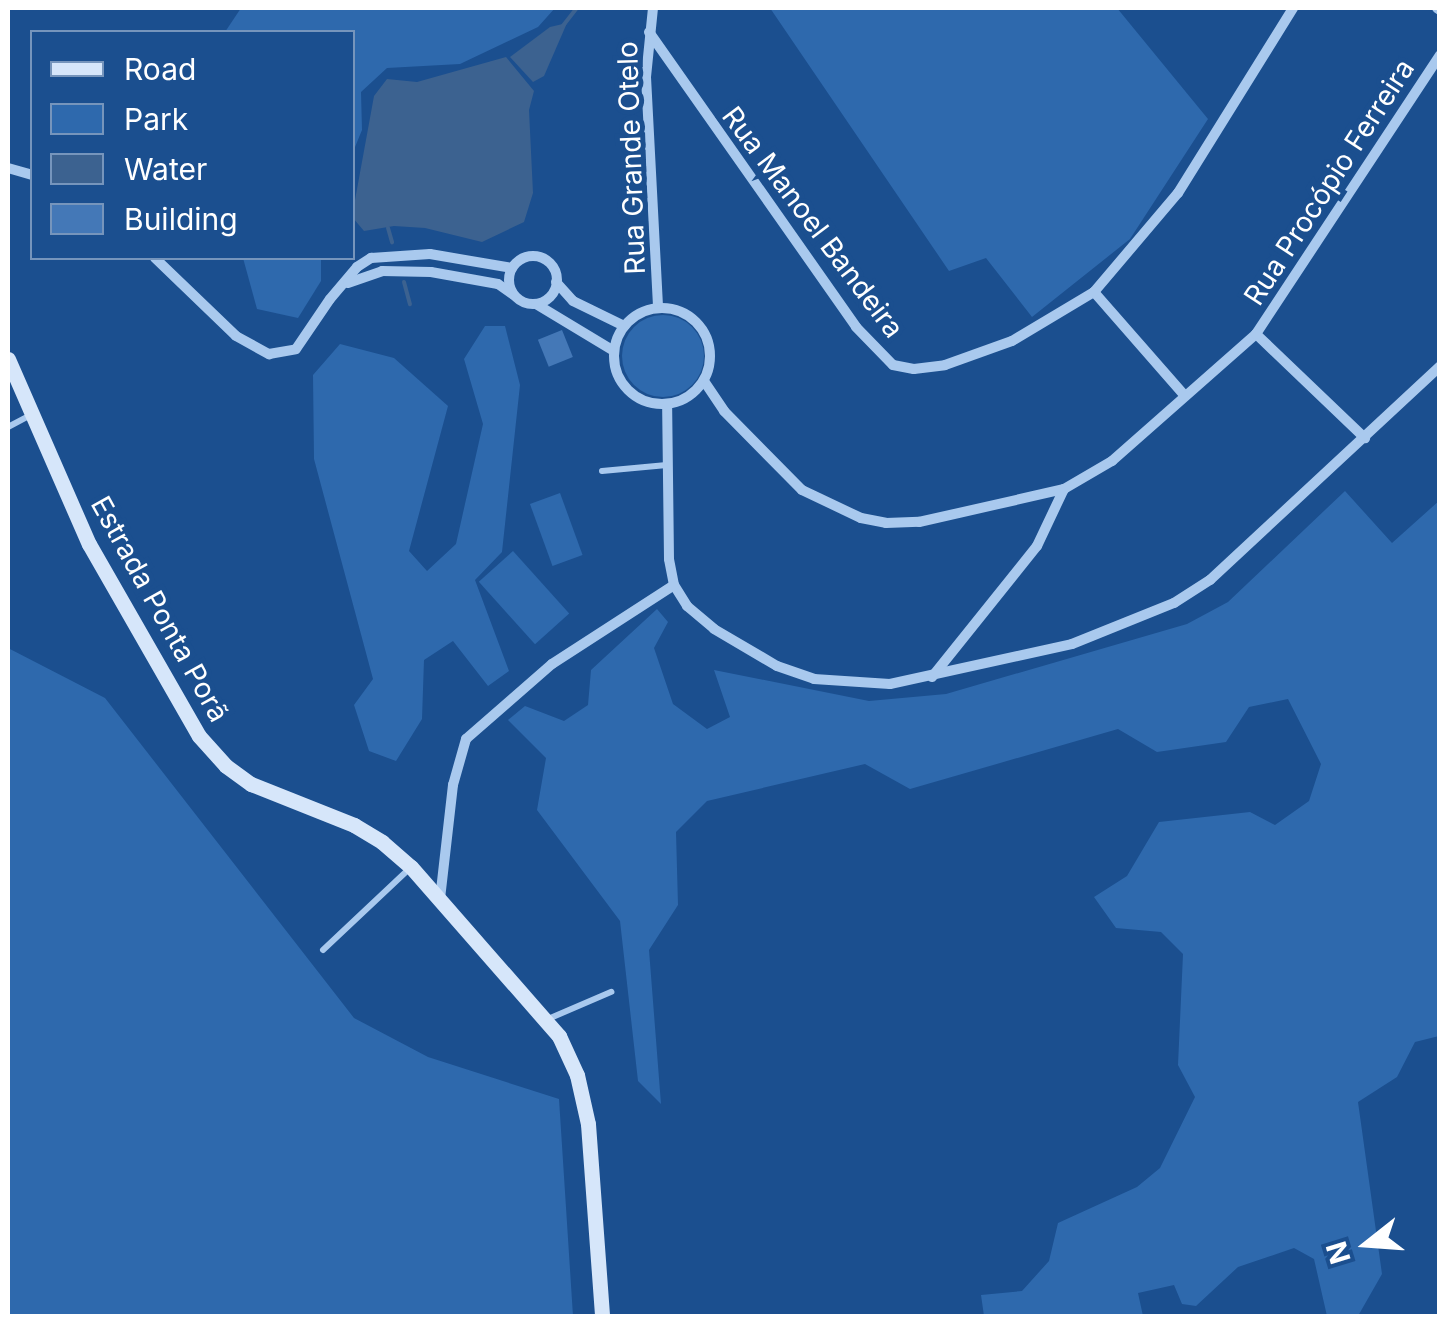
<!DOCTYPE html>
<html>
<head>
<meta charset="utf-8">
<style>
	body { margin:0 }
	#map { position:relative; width:1447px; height:1324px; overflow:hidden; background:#1b4f8f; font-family:Inter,sans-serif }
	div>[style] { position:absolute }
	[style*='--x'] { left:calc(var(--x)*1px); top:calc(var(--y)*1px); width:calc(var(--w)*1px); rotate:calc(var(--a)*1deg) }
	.green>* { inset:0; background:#2e69ad; transform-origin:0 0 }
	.round { border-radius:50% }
	.water>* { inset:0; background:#3c6290 }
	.stream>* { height:4px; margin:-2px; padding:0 2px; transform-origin:2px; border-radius:2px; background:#3c6290 }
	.building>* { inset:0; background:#4478b7; transform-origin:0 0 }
	.service>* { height:6px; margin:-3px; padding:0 3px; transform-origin:3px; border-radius:3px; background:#a9c9ee }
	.minor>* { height:10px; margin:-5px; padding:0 5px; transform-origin:5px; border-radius:5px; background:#a9c9ee }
	.minor>.ring { margin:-5px; padding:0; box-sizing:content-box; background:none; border:10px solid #a9c9ee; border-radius:50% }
	.secondary>* { height:15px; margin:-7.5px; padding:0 7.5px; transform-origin:7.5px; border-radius:7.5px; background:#d6e6fa }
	span { translate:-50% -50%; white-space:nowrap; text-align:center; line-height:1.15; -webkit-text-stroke:10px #1b4f8f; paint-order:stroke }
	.street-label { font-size:28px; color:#fff }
	.frame { position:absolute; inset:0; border:10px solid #fff; pointer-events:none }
	.legend { position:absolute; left:30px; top:30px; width:325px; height:230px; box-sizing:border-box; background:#1b4f8f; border:2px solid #7695bc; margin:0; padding:12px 18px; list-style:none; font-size:30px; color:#fff }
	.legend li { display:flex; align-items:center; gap:20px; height:50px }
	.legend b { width:50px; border:2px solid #7695bc }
	.north { position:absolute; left:1317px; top:1194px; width:100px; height:100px; -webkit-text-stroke:8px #1b4f8f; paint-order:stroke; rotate:253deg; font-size:28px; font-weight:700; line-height:40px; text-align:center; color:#fff }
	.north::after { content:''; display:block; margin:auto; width:35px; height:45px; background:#fff; clip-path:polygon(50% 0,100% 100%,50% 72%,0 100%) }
</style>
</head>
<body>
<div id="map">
	<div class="green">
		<i style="clip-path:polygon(241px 8px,555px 8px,538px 27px,460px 64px,387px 68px,361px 92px,362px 130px,353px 152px,352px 32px,225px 32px)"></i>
		<i style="clip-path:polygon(770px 8px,1117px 8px,1208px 119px,1130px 239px,1032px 317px,986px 258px,949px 271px)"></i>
		<i style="clip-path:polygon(243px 258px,321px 258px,321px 281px,298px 318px,257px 309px)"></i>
		<i class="round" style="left:622px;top:315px;width:82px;height:82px"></i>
		<i style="clip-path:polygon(485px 326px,505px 326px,520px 385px,502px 552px,475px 580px,509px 671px,488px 686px,453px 641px,424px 660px,422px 719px,396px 761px,369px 751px,354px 705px,373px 679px,314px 459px,313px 375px,340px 344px,394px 358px,448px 406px,409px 551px,427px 571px,456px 544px,483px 424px,464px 359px)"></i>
		<i style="clip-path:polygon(1345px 491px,1392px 543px,1440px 500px,1439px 1036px,1415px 1042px,1397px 1077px,1358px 1102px,1382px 1274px,1358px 1316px,1327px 1316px,1314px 1259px,1294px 1248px,1238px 1267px,1196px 1306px,1182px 1304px,1174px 1285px,1138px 1293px,1143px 1316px,984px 1316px,981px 1295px,1022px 1291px,1049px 1261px,1058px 1223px,1137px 1187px,1160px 1168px,1195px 1097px,1178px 1065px,1183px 954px,1161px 932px,1116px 928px,1094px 897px,1127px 876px,1159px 822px,1250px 812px,1275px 825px,1309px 801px,1321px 764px,1288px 699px,1249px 707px,1226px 742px,1157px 752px,1118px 729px,910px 789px,865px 764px,707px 801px,676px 832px,678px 905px,649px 950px,661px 1104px,638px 1081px,620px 921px,537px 810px,546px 758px,508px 720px,525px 706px,564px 721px,588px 705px,591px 670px,657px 609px,668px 622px,654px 648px,673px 704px,707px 729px,730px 717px,714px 670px,869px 701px,946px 694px,1187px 624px,1228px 602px)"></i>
		<i style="left:560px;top:493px;width:66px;height:32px;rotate:70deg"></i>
		<i style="left:513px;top:551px;width:84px;height:46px;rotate:48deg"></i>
		<i style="clip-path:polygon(8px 648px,105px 698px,354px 1018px,428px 1057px,559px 1099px,573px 1316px,8px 1316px)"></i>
	</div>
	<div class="water">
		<i style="clip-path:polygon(567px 23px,544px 76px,533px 82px,510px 57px,550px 27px)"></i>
		<i style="clip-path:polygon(506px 57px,534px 91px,529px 110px,533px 193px,524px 222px,482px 242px,425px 228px,394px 226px,364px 231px,353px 218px,353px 211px,374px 96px,387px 79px,417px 82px)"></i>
	</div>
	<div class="stream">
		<i style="--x:562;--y:27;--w:24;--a:-52"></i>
		<i style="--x:388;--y:228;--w:15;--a:74"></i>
		<i style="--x:404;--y:282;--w:23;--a:75"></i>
	</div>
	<div class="building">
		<i style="left:562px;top:330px;width:29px;height:26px;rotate:68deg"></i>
	</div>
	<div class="service">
		<i style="--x:8;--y:427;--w:26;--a:-28"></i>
		<i style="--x:602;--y:471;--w:65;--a:-5.3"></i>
		<i style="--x:323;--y:950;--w:120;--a:-43.3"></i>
		<i style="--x:548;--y:1019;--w:69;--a:-23.2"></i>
	</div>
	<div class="minor">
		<i style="--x:653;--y:8;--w:69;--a:95.8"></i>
		<i style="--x:646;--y:77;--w:231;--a:87"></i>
		<i style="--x:1437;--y:8;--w:4;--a:34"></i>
		<i style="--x:649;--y:32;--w:360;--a:54.9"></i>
		<i style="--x:856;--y:327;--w:53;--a:45.8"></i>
		<i style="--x:893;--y:365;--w:21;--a:11"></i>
		<i style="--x:914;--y:369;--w:31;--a:-7"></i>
		<i style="--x:945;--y:365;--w:71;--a:-19.7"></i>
		<i style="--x:1012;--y:341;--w:96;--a:-30.9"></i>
		<i style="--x:1094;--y:292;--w:130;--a:-49.7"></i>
		<i style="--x:1178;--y:193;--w:218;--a:-58.1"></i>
		<i style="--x:8;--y:168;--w:25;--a:16"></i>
		<i class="ring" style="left:509px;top:256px;width:38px;height:38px"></i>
		<i style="--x:155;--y:258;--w:112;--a:43.9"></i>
		<i style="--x:236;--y:336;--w:38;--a:29"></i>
		<i style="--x:269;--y:354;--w:27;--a:-10"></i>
		<i style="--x:296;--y:349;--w:60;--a:-55.8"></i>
		<i style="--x:330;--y:299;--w:42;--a:-49.8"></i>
		<i style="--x:357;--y:267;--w:17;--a:-33"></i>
		<i style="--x:371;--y:258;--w:59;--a:-3.9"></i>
		<i style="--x:430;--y:254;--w:83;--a:9.7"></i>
		<i style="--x:556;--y:282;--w:25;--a:48"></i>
		<i style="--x:573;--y:301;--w:57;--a:26.1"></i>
		<i style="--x:348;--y:283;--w:36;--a:-19"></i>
		<i style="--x:382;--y:271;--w:49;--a:1.2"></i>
		<i style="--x:431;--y:272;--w:68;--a:10.2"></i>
		<i style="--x:498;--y:284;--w:19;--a:35"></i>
		<i style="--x:1094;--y:292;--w:138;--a:48.8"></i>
		<i style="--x:536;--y:304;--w:91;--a:31.1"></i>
		<i class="ring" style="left:614px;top:308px;width:86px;height:86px"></i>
		<i style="--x:1256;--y:334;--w:151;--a:43.7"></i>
		<i style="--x:704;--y:381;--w:36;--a:56"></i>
		<i style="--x:724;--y:411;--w:111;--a:45.4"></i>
		<i style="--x:802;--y:490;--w:65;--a:25.4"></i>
		<i style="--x:861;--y:518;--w:25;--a:11"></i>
		<i style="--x:886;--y:523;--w:33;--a:-2"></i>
		<i style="--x:919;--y:522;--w:149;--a:-12.8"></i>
		<i style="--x:1064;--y:489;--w:56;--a:-30.3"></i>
		<i style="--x:1112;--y:461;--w:192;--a:-41.4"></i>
		<i style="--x:1256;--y:334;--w:334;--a:-56.6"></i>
		<i style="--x:674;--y:585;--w:25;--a:58"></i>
		<i style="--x:687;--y:606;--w:35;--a:40"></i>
		<i style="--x:714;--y:629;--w:73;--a:30.4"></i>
		<i style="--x:777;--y:666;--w:39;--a:19"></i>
		<i style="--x:814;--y:679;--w:76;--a:3.8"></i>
		<i style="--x:890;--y:684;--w:186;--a:-12.4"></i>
		<i style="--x:1072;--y:644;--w:110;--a:-21.9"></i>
		<i style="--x:1174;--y:603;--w:43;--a:-32.6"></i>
		<i style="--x:1210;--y:580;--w:314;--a:-42.9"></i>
		<i style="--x:932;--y:677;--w:168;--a:-51.3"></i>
		<i style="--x:1037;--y:546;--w:63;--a:-64.7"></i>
		<i style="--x:440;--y:899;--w:115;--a:-83.5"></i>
		<i style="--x:453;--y:785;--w:48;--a:-74.2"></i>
		<i style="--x:466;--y:739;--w:114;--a:-41.1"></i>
		<i style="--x:552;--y:664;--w:145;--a:-32.9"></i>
		<i style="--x:674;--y:585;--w:26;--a:-101"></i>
		<i style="--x:669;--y:559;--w:154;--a:-90.7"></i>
	</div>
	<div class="secondary">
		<i style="--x:8;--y:359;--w:202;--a:66.4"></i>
		<i style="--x:89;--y:544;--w:221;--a:60.2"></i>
		<i style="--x:199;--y:736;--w:40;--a:48"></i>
		<i style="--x:226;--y:766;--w:31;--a:36"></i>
		<i style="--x:251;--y:784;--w:111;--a:21.7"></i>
		<i style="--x:354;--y:825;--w:33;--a:31"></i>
		<i style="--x:382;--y:842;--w:38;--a:41"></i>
		<i style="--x:411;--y:867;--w:225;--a:48.8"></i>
		<i style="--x:559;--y:1036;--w:43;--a:65.2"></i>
		<i style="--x:577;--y:1075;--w:50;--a:77.3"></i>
		<i style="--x:588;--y:1124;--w:193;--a:85.8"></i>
	</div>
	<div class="street-label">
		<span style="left:631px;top:158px;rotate:-92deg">Rua Grande Otelo</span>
		<span style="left:1329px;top:182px;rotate:-57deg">Rua Procópio Ferreira</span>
		<span style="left:813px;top:222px;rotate:53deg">Rua Manoel Bandeira</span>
		<span style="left:160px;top:609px;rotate:61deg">Estrada Ponta Porã</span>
	</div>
	<div class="frame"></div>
	<ul class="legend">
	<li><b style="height:12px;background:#d6e6fa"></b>Road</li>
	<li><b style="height:28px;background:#2e69ad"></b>Park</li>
	<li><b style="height:28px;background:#3c6290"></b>Water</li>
	<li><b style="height:28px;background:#4478b7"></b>Building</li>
	</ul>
	<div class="north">N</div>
</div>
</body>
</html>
